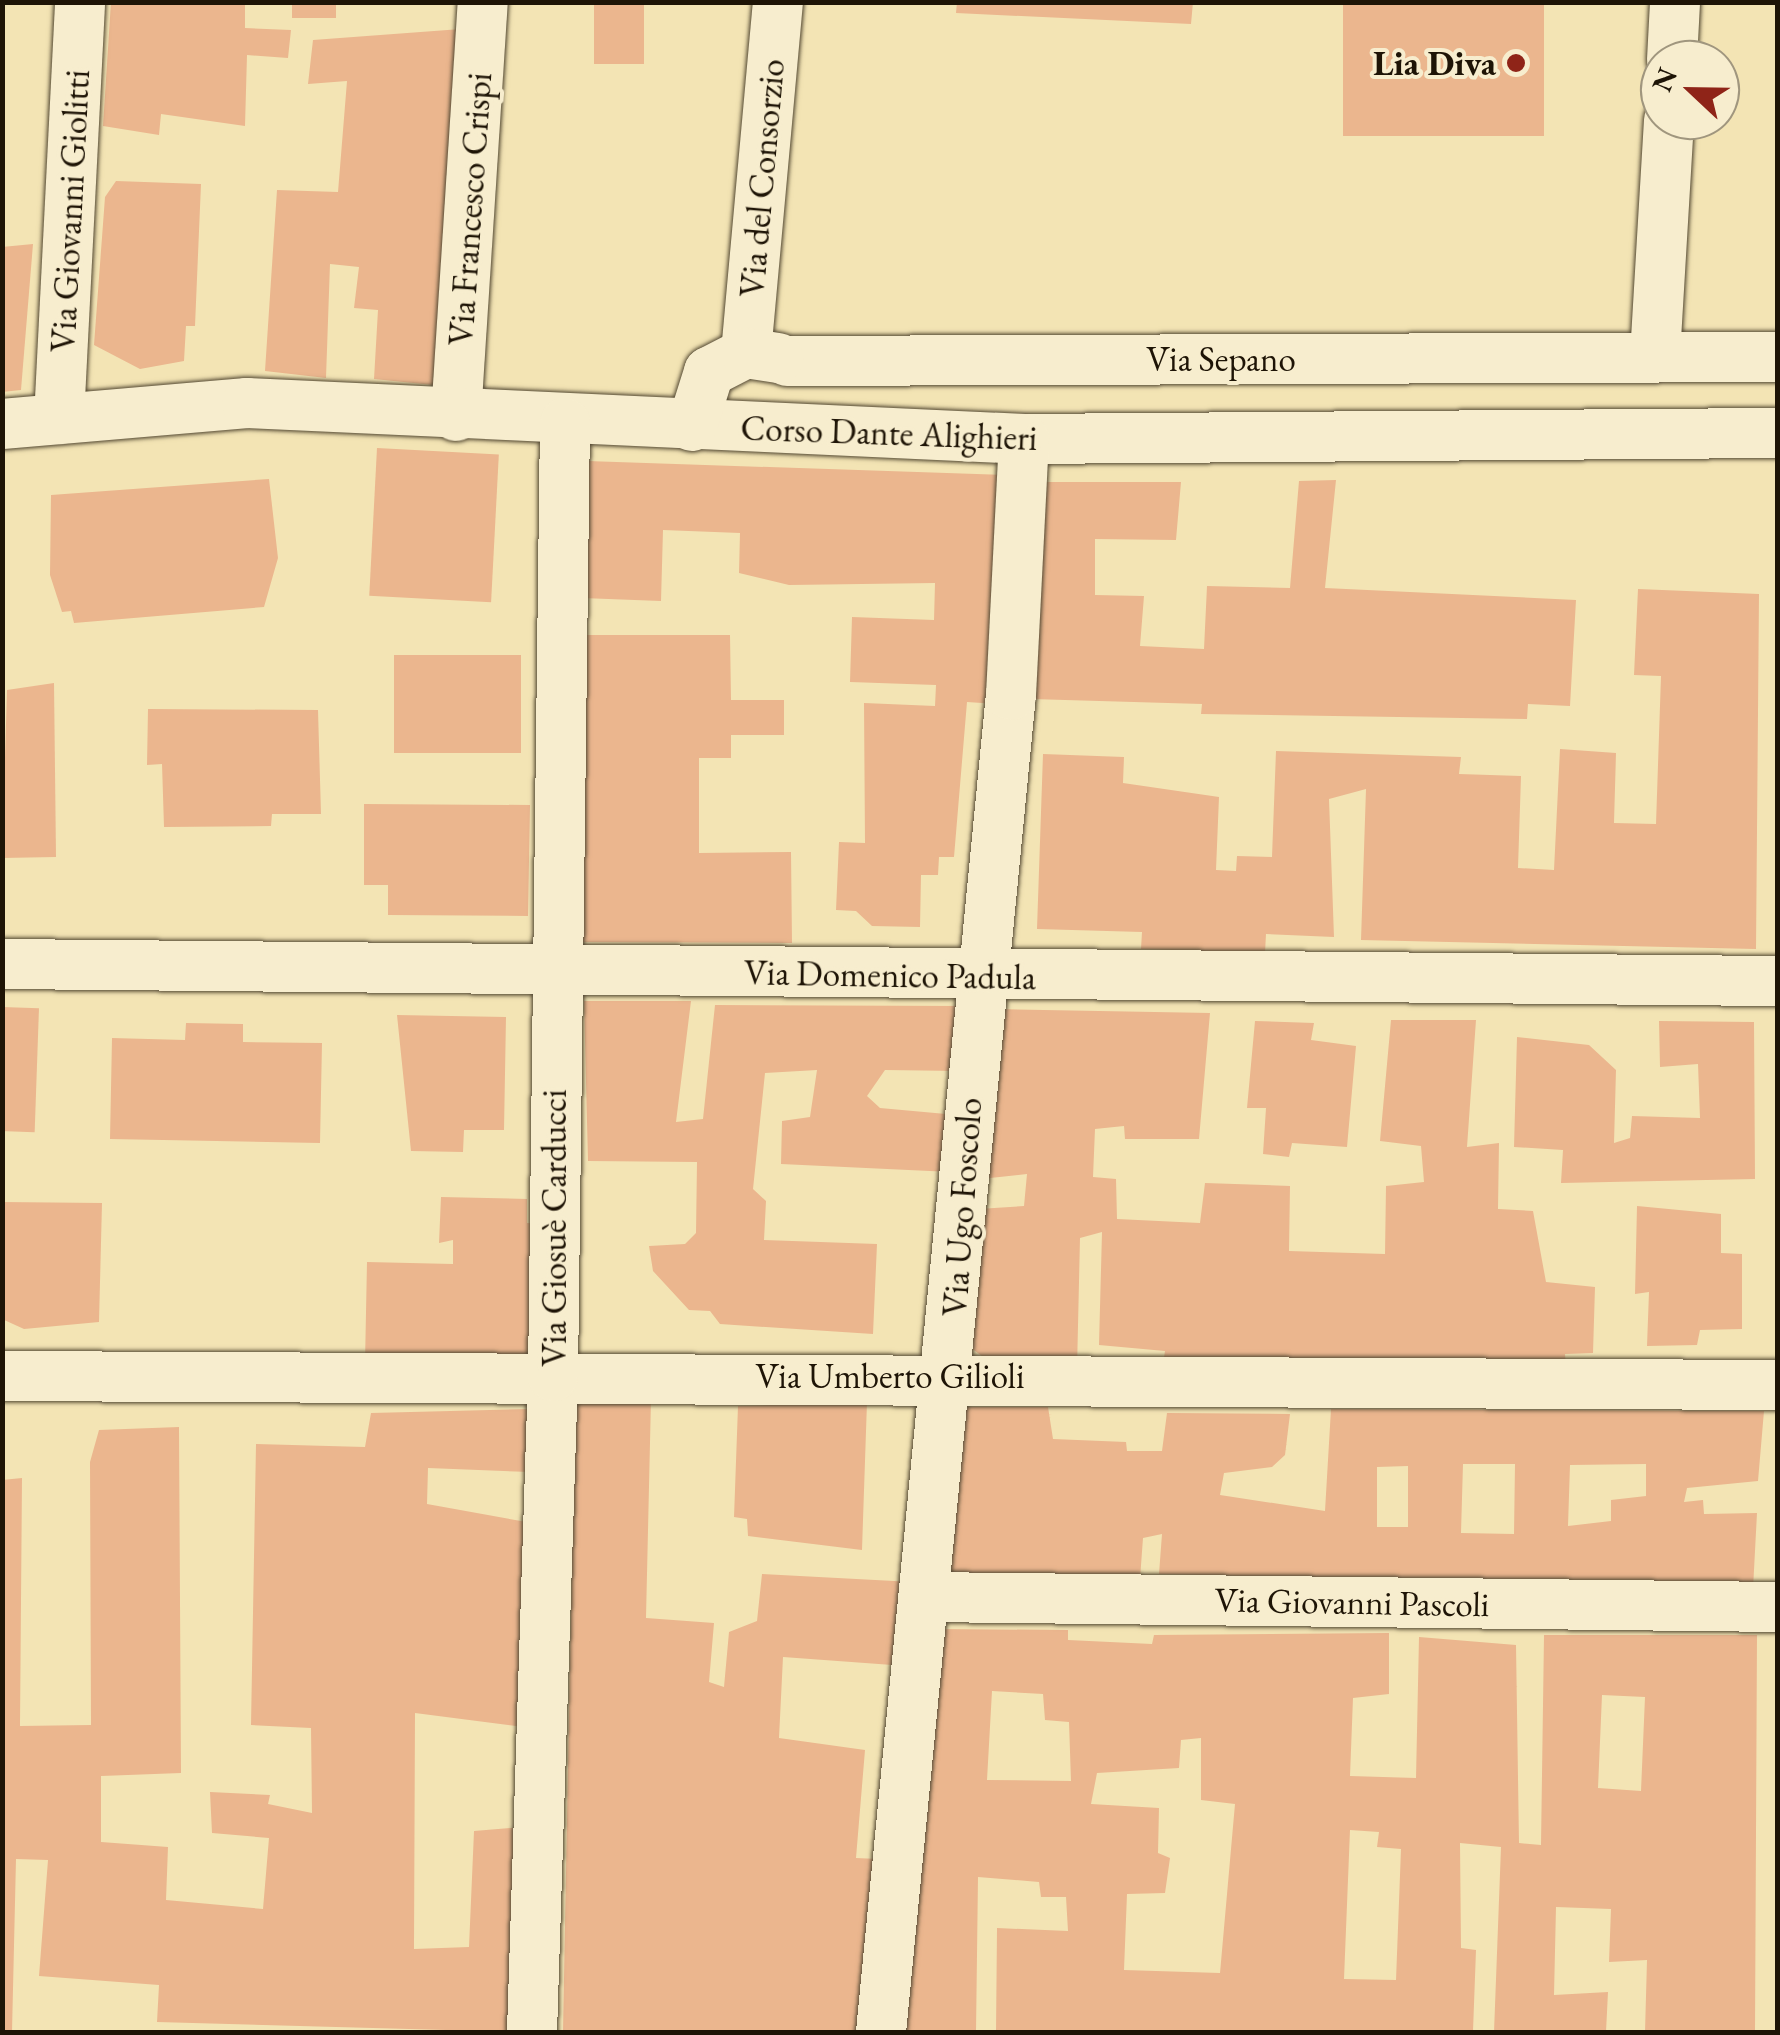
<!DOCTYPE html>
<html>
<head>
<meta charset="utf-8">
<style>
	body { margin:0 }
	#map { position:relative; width:1780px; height:2035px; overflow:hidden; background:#f3e4b4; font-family:"EB Garamond",serif }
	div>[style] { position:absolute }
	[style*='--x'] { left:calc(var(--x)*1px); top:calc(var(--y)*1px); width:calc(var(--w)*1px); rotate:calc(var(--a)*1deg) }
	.building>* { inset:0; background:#ebb68e; transform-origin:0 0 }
	.roads { filter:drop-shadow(0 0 2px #534832) drop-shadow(0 0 2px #534832) }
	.street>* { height:50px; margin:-25px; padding:0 25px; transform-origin:25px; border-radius:25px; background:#f7edce }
	.dots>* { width:28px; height:28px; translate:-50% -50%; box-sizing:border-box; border:5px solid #f7edce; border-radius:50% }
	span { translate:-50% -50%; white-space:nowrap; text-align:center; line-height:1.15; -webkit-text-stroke:8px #f7edce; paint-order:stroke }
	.poi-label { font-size:35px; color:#1e1406; font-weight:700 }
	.right { translate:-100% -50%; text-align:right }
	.street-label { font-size:35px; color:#1e1406 }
	.frame { position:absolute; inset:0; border:5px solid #1e1406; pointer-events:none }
	.north { position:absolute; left:1640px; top:40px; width:100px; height:100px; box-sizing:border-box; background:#f7edce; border:2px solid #a0967e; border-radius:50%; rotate:292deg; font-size:28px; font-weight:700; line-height:40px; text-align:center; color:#1e1406 }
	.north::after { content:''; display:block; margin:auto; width:35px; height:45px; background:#8f2418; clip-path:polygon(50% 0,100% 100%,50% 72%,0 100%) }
</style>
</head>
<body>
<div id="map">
	<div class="building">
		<i style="clip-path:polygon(111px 2px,245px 2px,245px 28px,291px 30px,288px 58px,247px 55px,245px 126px,161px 114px,159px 135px,103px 126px)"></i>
		<i style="left:292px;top:2px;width:44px;height:16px"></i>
		<i style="left:594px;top:2px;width:50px;height:62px"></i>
		<i style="clip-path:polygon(957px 2px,1193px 2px,1191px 24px,956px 13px)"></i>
		<i style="left:1343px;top:2px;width:201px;height:134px"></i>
		<i style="clip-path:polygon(461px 29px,443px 386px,374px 379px,378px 310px,354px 308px,359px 267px,330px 264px,326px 378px,265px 371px,277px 190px,338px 192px,347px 81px,308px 84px,313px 40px)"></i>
		<i style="clip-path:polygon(116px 181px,201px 184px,195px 326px,186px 326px,184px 361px,140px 369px,94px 345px,105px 197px)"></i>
		<i style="clip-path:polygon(33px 244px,21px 390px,2px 392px,2px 247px)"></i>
		<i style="left:377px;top:448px;width:122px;height:148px;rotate:3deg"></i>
		<i style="clip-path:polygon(587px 461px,1006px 475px,997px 704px,967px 702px,954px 857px,939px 857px,938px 875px,921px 875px,920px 927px,872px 926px,856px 911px,836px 910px,839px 842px,865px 843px,864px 703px,935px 706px,936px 685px,850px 682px,852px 617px,934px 620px,935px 583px,789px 585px,739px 573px,740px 533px,663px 530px,661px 601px,582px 598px)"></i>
		<i style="clip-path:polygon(269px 479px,278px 558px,264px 607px,74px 623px,71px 611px,62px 612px,50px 575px,51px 495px)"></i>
		<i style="clip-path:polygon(1336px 480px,1325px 588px,1576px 600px,1570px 706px,1528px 704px,1527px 719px,1201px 714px,1202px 704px,1031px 699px,1047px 482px,1181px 482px,1176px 540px,1095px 539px,1095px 595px,1144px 596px,1140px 646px,1204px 649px,1207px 586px,1290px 588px,1299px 481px)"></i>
		<i style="clip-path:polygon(1638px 589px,1759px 594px,1756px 949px,1361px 940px,1366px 789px,1329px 799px,1334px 937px,1266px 934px,1265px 953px,1141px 949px,1142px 932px,1037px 929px,1043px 754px,1124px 757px,1123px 783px,1219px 797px,1216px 870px,1236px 871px,1237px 856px,1272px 857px,1276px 751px,1461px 757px,1459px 774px,1521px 776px,1518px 868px,1554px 870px,1560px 749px,1616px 753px,1614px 823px,1656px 824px,1661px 676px,1634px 675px)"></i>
		<i style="clip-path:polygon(579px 635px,730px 635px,731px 700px,784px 700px,784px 735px,731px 735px,731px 758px,699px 758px,699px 853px,791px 852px,792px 943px,579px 942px)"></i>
		<i style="left:394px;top:655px;width:127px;height:98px"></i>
		<i style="clip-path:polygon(54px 683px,56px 857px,2px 858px,7px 690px)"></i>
		<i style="clip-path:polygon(148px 709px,318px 710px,321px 814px,272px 814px,271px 826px,164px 827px,162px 764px,147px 765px)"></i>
		<i style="clip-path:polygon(364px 804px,530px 805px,528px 916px,388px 915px,388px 885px,364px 885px)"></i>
		<i style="clip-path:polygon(584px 1001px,691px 1001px,676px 1122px,703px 1119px,715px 1005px,962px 1006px,959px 1071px,885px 1070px,867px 1096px,880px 1108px,957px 1115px,951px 1172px,781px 1164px,782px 1121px,810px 1117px,817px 1070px,765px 1073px,753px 1189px,766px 1201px,764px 1240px,877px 1244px,873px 1334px,720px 1324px,710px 1311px,689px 1310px,653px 1271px,649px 1246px,685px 1244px,696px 1233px,697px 1162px,588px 1161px)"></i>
		<i style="left:2px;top:1007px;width:37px;height:124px;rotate:2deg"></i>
		<i style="clip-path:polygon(995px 1009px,1210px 1013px,1199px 1139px,1125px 1139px,1124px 1126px,1095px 1129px,1093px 1177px,1116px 1179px,1117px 1219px,1200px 1223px,1205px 1183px,1290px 1186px,1289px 1251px,1385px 1254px,1386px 1186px,1424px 1182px,1421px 1146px,1380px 1141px,1391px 1020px,1476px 1020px,1467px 1147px,1499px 1143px,1498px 1209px,1533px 1211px,1546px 1282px,1595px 1287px,1593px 1353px,1565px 1354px,1566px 1367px,1163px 1364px,1165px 1351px,1099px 1345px,1102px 1232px,1080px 1238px,1077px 1370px,997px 1367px,971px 1348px,978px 1209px,1024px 1206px,1027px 1174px,981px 1179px)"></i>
		<i style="clip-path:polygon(397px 1015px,506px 1017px,504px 1130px,464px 1130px,463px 1152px,411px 1151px)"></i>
		<i style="clip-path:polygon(1255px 1021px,1314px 1023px,1311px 1040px,1356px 1046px,1347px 1147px,1292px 1143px,1289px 1157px,1263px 1154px,1266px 1108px,1247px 1108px)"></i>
		<i style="clip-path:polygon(1659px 1021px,1754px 1022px,1755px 1179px,1561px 1183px,1563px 1150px,1514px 1147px,1517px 1037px,1589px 1045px,1616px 1070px,1614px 1143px,1630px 1138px,1632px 1116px,1700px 1118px,1698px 1064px,1660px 1067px)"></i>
		<i style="clip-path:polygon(186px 1023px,243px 1024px,243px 1042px,322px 1043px,320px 1143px,110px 1139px,112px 1038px,185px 1040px)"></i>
		<i style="clip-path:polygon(441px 1197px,527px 1199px,527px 1223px,541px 1224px,537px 1366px,365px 1363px,367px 1262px,453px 1264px,453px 1240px,439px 1243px)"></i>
		<i style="clip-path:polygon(2px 1202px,102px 1203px,99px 1322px,24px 1329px,2px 1319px)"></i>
		<i style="clip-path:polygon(1637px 1206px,1721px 1214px,1721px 1253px,1742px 1254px,1742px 1329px,1700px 1330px,1697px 1345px,1647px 1346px,1649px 1292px,1635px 1294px)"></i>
		<i style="clip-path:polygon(575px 1397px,651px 1399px,646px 1618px,714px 1623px,709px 1682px,724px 1687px,729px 1632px,757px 1621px,762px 1574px,913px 1582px,906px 1666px,783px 1657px,779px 1738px,865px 1750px,856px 1858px,878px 1859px,870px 2032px,563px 2032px)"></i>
		<i style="clip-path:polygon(867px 1402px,862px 1550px,748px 1536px,747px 1519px,734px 1517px,738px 1406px)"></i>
		<i style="clip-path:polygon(evenodd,959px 1407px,1048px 1407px,1053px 1439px,1126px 1442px,1127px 1451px,1162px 1451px,1167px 1413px,1290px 1414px,1285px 1455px,1272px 1467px,1224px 1473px,1220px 1495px,1325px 1511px,1331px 1409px,1764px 1411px,1758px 1481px,1687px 1488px,1684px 1502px,1703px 1500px,1704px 1514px,1757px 1513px,1753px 1589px,1159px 1574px,1162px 1534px,1143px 1538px,1140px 1579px,943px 1580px,959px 1407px,1463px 1464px,1515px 1464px,1514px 1534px,1461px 1533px,1463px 1464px,959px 1407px,1646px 1464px,1646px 1496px,1611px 1500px,1611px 1521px,1568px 1526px,1570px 1465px,1646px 1464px,959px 1407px,1408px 1466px,1408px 1527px,1377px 1527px,1377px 1467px,1408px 1466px)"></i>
		<i style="clip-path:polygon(530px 1409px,530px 1472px,428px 1468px,427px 1504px,532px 1523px,524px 1727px,415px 1713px,414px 1949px,469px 1947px,474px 1831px,523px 1827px,519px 2032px,157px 2022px,159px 1985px,39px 1976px,48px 1860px,16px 1859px,12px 2032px,2px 2032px,2px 1480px,22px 1478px,20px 1726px,91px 1725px,90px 1462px,99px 1430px,179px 1427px,181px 1773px,101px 1776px,101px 1842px,168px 1847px,166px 1900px,263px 1909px,269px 1838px,212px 1833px,210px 1792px,270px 1795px,268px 1804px,312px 1813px,311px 1728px,251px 1725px,256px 1444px,365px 1447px,371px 1413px)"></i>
		<i style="clip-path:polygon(evenodd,934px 1629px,1068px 1630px,1068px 1640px,1152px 1644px,1154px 1635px,1389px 1633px,1389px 1694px,1353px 1698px,1350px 1776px,1416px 1778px,1419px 1637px,1516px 1645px,1519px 1843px,1541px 1845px,1544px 1635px,1757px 1635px,1755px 2032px,1645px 2032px,1647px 1960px,1609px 1962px,1611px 1909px,1556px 1907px,1554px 1995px,1608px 1992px,1606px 2032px,1494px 2032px,1501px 1847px,1460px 1843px,1461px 1948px,1476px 1950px,1473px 2031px,996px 2032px,997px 1928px,1068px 1931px,1066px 1897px,1041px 1897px,1039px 1882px,978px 1877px,976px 2032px,902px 2032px,934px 1629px,992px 1691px,1043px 1694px,1045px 1720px,1069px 1722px,1071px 1781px,987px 1780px,992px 1691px,934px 1629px,1602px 1695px,1645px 1697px,1641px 1791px,1598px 1788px,1602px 1695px,934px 1629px,1201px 1738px,1201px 1800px,1235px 1804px,1220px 1973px,1124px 1970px,1127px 1894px,1165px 1893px,1170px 1858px,1158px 1853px,1159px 1808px,1091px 1804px,1097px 1773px,1179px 1768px,1181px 1740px,1201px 1738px,934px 1629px,1350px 1830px,1379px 1832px,1377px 1847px,1401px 1849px,1396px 1980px,1344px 1979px,1350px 1830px)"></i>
	</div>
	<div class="roads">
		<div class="street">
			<i style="--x:1672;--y:60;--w:58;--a:-87"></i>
			<i style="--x:746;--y:353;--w:352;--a:-84.8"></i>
			<i style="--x:1655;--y:356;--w:236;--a:-86.6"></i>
			<i style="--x:787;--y:361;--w:991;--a:-0.23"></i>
			<i style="--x:456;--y:416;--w:415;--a:-86.3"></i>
			<i style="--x:59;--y:419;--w:418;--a:-87.1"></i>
			<i style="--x:2;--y:424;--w:246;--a:-4.9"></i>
			<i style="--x:247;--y:403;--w:778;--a:2.65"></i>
			<i style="--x:1024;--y:439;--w:754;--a:-0.46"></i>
			<i style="--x:692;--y:426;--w:57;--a:-72.5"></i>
			<i style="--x:709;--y:372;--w:42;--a:-27.2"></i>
			<i style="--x:746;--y:353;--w:33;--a:9"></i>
			<i style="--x:2;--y:964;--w:1776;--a:0.55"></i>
			<i style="--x:2;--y:1376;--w:1776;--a:0.29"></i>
			<i style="--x:926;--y:1597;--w:852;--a:0.67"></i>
			<i style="--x:532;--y:2032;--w:656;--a:-88.17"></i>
			<i style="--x:553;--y:1376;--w:953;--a:-89.28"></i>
			<i style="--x:881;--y:2032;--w:1343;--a:-84.45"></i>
			<i style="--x:1011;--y:695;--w:256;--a:-87.1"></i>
		</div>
	</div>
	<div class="dots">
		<i style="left:1516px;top:63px;background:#8f2418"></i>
	</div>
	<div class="poi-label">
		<span class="right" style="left:1496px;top:63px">Lia Diva</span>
	</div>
	<div class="street-label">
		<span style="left:762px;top:178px;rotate:-85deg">Via del Consorzio</span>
		<span style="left:470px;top:209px;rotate:-86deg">Via Francesco Crispi</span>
		<span style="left:70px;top:211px;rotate:-87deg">Via Giovanni Giolitti</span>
		<span style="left:1221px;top:359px">Via Sepano</span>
		<span style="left:889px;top:433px;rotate:2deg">Corso Dante Alighieri</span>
		<span style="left:890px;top:975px;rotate:1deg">Via Domenico Padula</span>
		<span style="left:962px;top:1207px;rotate:-86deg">Via Ugo Foscolo</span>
		<span style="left:554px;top:1228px;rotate:-90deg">Via Giosuè Carducci</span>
		<span style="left:890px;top:1376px">Via Umberto Gilioli</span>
		<span style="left:1352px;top:1602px;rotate:1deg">Via Giovanni Pascoli</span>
	</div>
	<div class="frame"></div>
	<div class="north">N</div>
</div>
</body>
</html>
